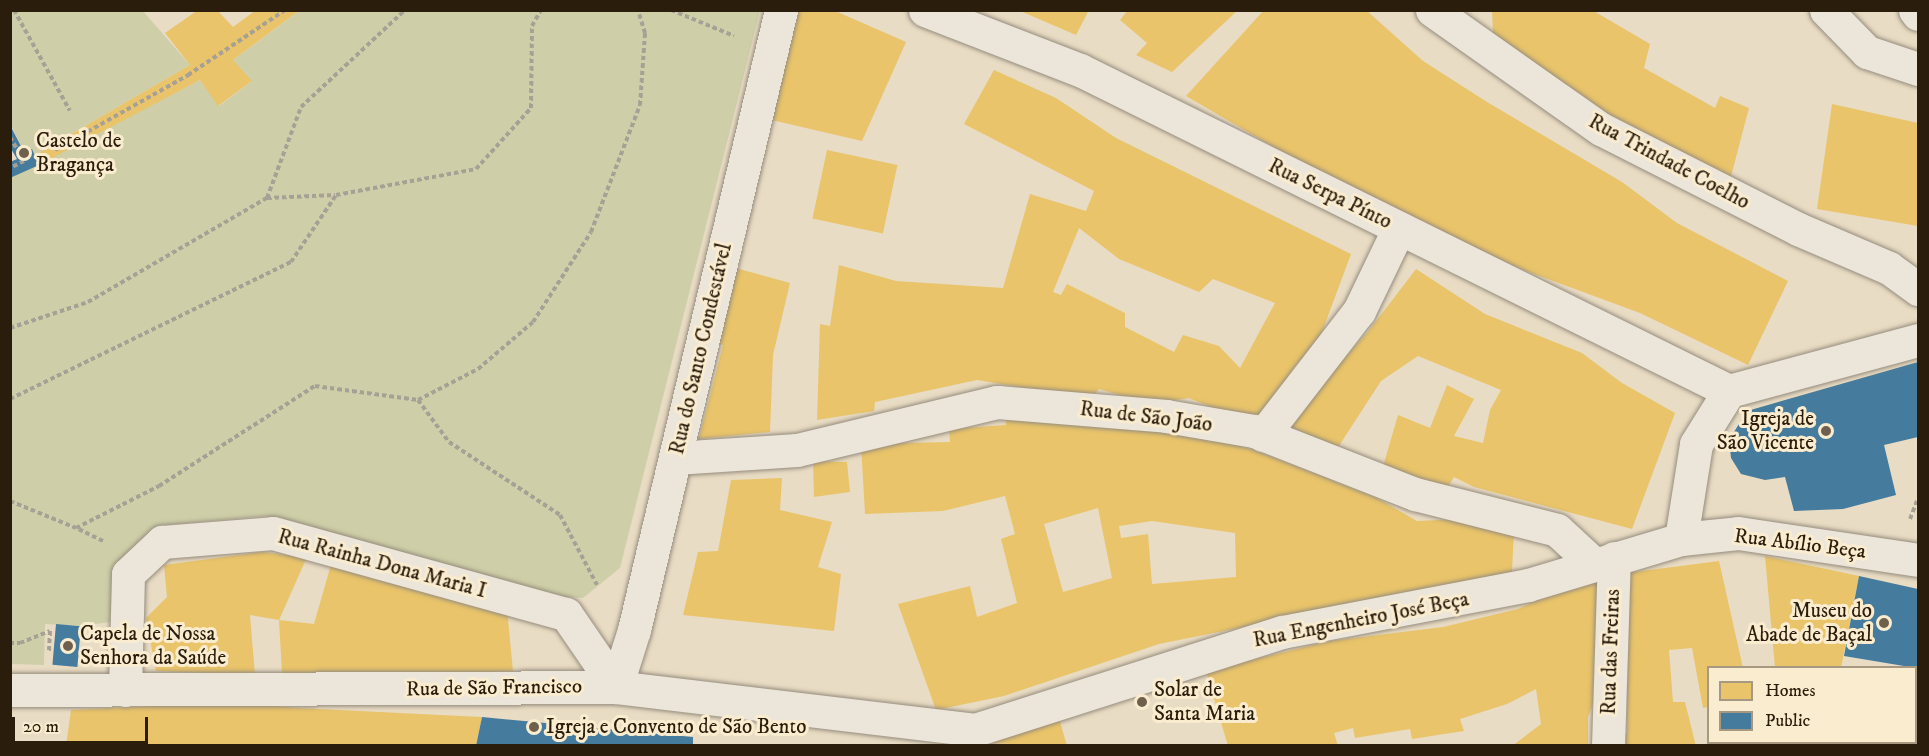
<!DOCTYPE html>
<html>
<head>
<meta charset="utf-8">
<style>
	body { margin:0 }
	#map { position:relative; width:1929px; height:756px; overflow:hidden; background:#e9dcc4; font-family:"IM FELL DW Pica",serif }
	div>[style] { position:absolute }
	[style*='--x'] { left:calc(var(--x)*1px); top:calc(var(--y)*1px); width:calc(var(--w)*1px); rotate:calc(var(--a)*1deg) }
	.green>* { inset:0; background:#cecfa8 }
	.homes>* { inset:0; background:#e9c46a; transform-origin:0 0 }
	.public>* { inset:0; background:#457b9d; transform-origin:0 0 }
	.path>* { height:4px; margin-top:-2px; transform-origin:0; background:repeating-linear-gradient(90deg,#a7a095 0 4.5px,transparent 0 7.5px) }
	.roads { filter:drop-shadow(0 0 2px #958c7d) drop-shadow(0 0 2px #958c7d) }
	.minor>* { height:33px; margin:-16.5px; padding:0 16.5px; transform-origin:16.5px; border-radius:16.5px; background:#ece5d9 }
	.dots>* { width:16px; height:16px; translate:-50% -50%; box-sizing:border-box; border:3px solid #faeccf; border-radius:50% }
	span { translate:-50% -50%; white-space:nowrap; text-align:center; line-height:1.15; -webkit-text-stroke:6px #faeccf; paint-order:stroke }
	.poi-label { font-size:21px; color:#2b1d0c }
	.left { translate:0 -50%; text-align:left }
	.right { translate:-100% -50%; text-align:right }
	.street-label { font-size:21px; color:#2b1d0c }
	.frame { position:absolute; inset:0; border:12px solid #2b1d0c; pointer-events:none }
	.legend { position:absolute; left:1707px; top:666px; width:210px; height:78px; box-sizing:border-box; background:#faeccf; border:2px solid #a79981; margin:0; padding:8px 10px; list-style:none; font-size:18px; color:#2b1d0c }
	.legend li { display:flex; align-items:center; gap:12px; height:30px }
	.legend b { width:30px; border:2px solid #a79981 }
	.scale { position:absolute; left:12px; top:717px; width:136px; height:27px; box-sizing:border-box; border:3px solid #2b1d0c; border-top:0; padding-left:8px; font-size:18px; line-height:21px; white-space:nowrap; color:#2b1d0c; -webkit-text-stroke:4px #faeccf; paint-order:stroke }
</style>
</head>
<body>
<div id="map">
	<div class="green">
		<i style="clip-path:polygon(11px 11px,143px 11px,190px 65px,35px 155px,32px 149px,23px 150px,11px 125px)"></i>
		<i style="clip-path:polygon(299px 11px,760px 11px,620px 568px,583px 598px,553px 596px,265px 516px,157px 526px,119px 570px,117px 621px,81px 626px,45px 624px,44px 665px,11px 664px,10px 178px,200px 80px,219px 106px,251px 82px,233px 60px)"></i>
	</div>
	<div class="homes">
		<i style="clip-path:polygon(198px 10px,217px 10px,233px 27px,256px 10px,300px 10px,233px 60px,252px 81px,218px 106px,200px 80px,39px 165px,35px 155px,190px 65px,165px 33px)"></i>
		<i style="clip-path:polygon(787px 10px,833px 10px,906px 42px,862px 141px,759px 117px)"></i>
		<i style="clip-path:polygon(1018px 10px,1089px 10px,1076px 35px)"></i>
		<i style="clip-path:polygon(1128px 10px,1238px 10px,1172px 72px,1136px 55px,1147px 43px,1120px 20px)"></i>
		<i style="clip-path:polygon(1264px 10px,1366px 10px,1423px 61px,1487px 102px,1622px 182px,1677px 223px,1788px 281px,1748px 365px,1640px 313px,1523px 270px,1419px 223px,1296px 160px,1186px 96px)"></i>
		<i style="clip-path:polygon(1492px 10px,1592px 10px,1650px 44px,1644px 68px,1715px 108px,1720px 96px,1749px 108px,1730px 180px,1620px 123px,1537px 68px,1493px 33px)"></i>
		<i style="clip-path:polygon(evenodd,994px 70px,1056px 98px,1116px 138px,1351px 254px,1319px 340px,1296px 365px,1257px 426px,1189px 398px,1150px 404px,1099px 389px,1091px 399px,977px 380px,875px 402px,874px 411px,817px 420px,820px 324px,830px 326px,839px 265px,896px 281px,1003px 288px,1030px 194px,1086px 211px,1094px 191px,964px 124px,994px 70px,1079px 228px,1119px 259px,1199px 292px,1213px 279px,1275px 303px,1240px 368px,1219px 346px,1183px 335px,1174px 352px,1125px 327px,1125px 313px,1067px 284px,1061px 295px,1053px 292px,1079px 228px)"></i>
		<i style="clip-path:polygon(1832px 104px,1918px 123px,1918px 226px,1817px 209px)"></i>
		<i style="left:827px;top:150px;width:72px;height:70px;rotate:12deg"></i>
		<i style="clip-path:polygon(728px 266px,790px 283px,773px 355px,770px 432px,699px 439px,723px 345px,714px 343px)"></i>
		<i style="clip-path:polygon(1416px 269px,1485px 314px,1582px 353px,1622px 383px,1675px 413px,1632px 529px,1474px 487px,1454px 477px,1446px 490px,1382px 470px,1398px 415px,1430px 428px,1447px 385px,1474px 399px,1454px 436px,1483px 443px,1490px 410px,1501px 390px,1418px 356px,1381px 381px,1335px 452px,1279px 430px,1367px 333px)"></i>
		<i style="clip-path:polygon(evenodd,1007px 412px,1177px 429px,1257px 451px,1377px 498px,1417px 521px,1462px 519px,1514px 529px,1512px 573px,1159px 644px,1004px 696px,936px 710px,898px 604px,970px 586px,977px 617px,1017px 603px,1001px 539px,1015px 534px,1005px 496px,943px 511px,865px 514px,861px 444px,950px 442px,949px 429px,1006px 425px,1007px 412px,1098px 508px,1112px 578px,1063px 592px,1044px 524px,1098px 508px,1007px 412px,1152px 521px,1235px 533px,1236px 577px,1152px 584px,1148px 534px,1121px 538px,1119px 526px,1152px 521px)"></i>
		<i style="clip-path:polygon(813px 461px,847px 462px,850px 492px,814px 497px)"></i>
		<i style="clip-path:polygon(782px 478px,780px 510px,832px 522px,818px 567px,841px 574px,834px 631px,683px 615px,698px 552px,718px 551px,731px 480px)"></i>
		<i style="clip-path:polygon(261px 552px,307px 557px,279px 620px,250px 615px,255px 675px,156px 671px,146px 618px,167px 597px,164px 565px)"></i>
		<i style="clip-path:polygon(1765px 556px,1859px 576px,1841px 668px,1775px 668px)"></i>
		<i style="clip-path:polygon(332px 561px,507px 609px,513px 671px,355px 678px,282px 673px,279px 620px,314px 624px)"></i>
		<i style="clip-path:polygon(1719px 561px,1743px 668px,1708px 668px,1708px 707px,1703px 708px,1692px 648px,1669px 650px,1673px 702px,1685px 702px,1696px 746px,1621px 746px,1621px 735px,1627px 734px,1626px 573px)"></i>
		<i style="clip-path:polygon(1605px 579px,1604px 676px,1588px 717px,1588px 746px,1512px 746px,1541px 724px,1536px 689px,1507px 704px,1460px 719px,1464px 731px,1412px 739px,1410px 729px,1355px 738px,1353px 728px,1334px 733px,1338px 746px,1228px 746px,1206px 671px,1330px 641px,1443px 627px,1518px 609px,1555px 592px)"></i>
		<i style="clip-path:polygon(234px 702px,298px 708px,482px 717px,476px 746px,66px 746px,71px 710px)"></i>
		<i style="clip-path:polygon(1059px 718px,1067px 746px,987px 743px)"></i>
	</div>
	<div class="public">
		<i style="clip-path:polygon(10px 125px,23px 150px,32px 149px,39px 165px,10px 178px,10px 162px,17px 159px,10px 147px)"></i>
		<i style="clip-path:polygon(1918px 362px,1918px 437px,1884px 445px,1896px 495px,1843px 509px,1794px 511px,1785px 477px,1765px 480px,1741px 474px,1731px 458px,1729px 440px,1747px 411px)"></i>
		<i style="clip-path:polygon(1859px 576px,1918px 589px,1918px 672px,1916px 668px,1844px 656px)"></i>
		<i style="left:56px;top:624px;width:25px;height:41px;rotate:5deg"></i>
		<i style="clip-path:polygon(482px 717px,693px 737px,693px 746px,476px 746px)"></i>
	</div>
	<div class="path">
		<i style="--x:14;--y:10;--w:115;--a:61"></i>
		<i style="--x:671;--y:10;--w:68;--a:22.4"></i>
		<i style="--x:10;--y:137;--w:28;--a:60"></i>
		<i style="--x:24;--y:161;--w:16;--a:153"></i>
		<i style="--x:55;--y:150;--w:153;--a:-29.4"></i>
		<i style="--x:188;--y:75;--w:117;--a:-33.8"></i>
		<i style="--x:267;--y:198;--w:68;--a:-2.5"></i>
		<i style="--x:10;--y:328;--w:82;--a:-18.4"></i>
		<i style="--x:88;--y:302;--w:207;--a:-30.2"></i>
		<i style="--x:267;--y:198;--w:97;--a:-69.5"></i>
		<i style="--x:301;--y:107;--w:142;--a:-43"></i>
		<i style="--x:10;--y:399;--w:313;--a:-26"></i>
		<i style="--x:291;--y:262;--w:81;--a:-56.1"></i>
		<i style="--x:336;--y:195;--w:142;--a:-10.5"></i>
		<i style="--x:476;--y:169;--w:82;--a:-48"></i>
		<i style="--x:531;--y:108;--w:82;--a:-89.3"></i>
		<i style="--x:532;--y:26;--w:18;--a:-61"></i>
		<i style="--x:418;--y:400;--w:52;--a:53.6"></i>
		<i style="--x:449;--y:442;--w:133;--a:33.3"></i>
		<i style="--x:560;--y:515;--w:79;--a:62.1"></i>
		<i style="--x:10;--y:501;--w:71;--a:22.2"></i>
		<i style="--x:1910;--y:519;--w:22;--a:-69"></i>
		<i style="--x:103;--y:541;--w:30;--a:-154"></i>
		<i style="--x:76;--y:528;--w:93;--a:-26.8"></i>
		<i style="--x:159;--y:486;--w:185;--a:-32.7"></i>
		<i style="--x:315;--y:386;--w:104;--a:7.7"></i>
		<i style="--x:418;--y:400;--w:68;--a:-27.3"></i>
		<i style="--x:478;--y:369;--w:72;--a:-40.5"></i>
		<i style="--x:533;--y:322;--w:107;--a:-57.2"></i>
		<i style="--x:591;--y:232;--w:136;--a:-68.9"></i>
		<i style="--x:640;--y:105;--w:72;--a:-86"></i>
		<i style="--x:645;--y:33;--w:24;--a:-107"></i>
		<i style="--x:10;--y:643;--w:10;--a:0"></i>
		<i style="--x:20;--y:643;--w:32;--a:-22"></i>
		<i style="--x:50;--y:631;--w:20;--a:93"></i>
	</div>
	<div class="roads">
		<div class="minor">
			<i style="--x:925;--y:10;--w:166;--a:21.2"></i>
			<i style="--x:1080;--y:70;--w:724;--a:26.32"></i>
			<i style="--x:1432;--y:10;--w:207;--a:35.2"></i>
			<i style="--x:1601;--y:129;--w:221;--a:26.9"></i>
			<i style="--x:1798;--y:229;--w:99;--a:23.2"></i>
			<i style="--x:1889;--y:268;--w:36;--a:36"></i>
			<i style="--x:1826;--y:10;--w:59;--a:45.7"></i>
			<i style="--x:1867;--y:52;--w:54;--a:18.4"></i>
			<i style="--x:1915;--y:10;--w:5;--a:53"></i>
			<i style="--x:1263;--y:435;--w:157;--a:-52.3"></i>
			<i style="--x:1359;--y:311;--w:92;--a:-64.3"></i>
			<i style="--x:675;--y:458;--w:122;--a:-3.8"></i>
			<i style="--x:797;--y:450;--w:206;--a:-13.5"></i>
			<i style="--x:997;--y:402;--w:170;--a:4.7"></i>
			<i style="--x:1166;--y:416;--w:89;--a:9.7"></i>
			<i style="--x:1254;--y:431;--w:173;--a:21.4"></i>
			<i style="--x:1415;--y:494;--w:146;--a:14.2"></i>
			<i style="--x:1557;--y:530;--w:50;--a:42.6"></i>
			<i style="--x:1681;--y:539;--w:96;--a:-81"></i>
			<i style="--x:1696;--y:444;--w:62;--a:-58.1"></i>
			<i style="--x:1729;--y:391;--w:196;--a:-15.1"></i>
			<i style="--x:616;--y:687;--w:60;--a:-72.5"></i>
			<i style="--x:634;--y:630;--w:637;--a:-76.66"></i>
			<i style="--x:10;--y:690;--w:606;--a:-0.28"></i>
			<i style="--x:616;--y:687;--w:362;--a:6.8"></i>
			<i style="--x:975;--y:730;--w:322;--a:-17.7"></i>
			<i style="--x:1282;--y:632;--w:250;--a:-10.8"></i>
			<i style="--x:1528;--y:585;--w:160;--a:-16.7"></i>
			<i style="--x:1681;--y:539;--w:57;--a:-6"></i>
			<i style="--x:1738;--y:533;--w:182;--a:8.5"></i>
			<i style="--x:125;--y:690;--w:116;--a:-88.5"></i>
			<i style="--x:128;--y:574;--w:47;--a:-43.3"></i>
			<i style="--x:162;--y:542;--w:111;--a:-4.6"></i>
			<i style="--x:273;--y:533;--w:304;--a:15.5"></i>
			<i style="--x:566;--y:614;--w:88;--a:55.6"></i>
			<i style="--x:1608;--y:746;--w:188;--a:-88.2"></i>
		</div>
	</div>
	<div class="dots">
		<i style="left:24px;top:153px;background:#6e604c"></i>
		<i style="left:1826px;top:431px;background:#6e604c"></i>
		<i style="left:1884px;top:623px;background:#6e604c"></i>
		<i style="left:68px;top:646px;background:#6e604c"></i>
		<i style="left:1142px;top:702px;background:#6e604c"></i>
		<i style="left:534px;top:727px;background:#6e604c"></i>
	</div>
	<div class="poi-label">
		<span class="left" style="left:36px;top:153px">Castelo de<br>Bragança</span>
		<span class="right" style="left:1814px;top:431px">Igreja de<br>São Vicente</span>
		<span class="right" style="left:1872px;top:623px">Museu do<br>Abade de Baçal</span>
		<span class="left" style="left:80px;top:646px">Capela de Nossa<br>Senhora da Saúde</span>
		<span class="left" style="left:1154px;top:702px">Solar de<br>Santa Maria</span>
		<span class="left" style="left:546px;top:727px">Igreja e Convento de São Bento</span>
	</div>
	<div class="street-label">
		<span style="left:1669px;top:162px;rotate:28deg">Rua Trindade Coelho</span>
		<span style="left:1330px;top:194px;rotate:26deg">Rua Serpa Pínto</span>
		<span style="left:701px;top:349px;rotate:-77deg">Rua do Santo Condestável</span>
		<span style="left:1146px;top:417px;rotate:7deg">Rua de São João</span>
		<span style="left:1800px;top:544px;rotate:7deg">Rua Abílio Beça</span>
		<span style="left:382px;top:564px;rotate:15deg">Rua Rainha Dona Maria I</span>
		<span style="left:1361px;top:620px;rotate:-11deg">Rua Engenheiro José Beça</span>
		<span style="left:1611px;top:652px;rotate:-88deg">Rua das Freiras</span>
		<span style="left:494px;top:688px;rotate:-1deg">Rua de São Francisco</span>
	</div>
	<div class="frame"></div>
	<ul class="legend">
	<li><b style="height:16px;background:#e9c46a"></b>Homes</li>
	<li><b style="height:16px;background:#457b9d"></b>Public</li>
	</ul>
	<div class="scale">20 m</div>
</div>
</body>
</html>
